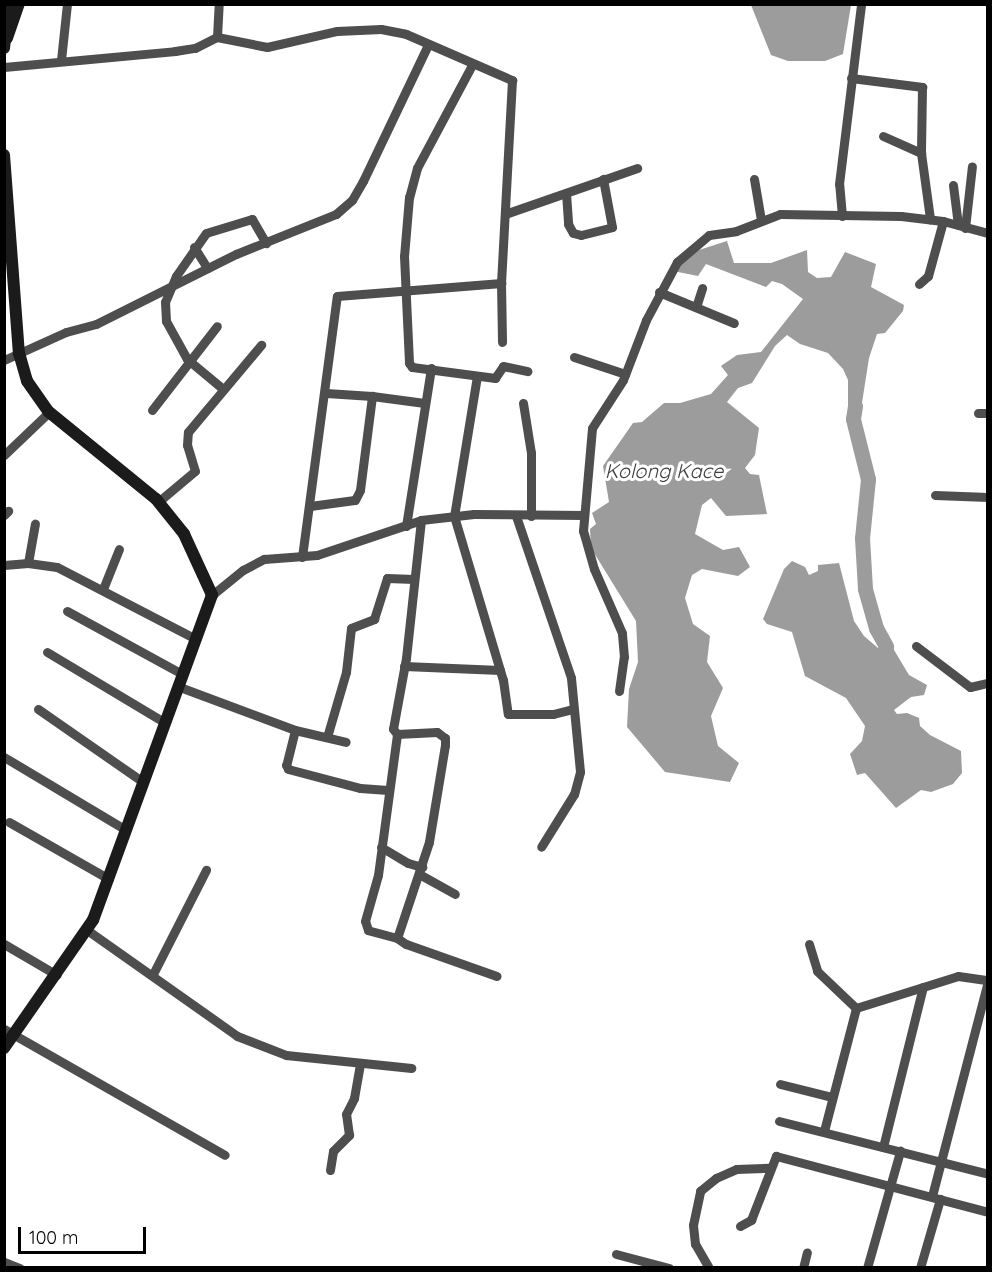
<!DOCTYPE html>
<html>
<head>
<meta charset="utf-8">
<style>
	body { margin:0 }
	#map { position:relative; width:992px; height:1272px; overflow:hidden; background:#fff; font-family:Quicksand,sans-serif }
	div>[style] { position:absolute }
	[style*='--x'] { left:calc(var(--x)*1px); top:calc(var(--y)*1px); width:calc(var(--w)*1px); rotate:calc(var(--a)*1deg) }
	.water>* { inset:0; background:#9c9c9c }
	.river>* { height:15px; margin:-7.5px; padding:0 7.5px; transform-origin:7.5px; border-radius:7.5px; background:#9c9c9c }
	.street>* { height:9px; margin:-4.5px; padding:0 4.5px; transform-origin:4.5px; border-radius:4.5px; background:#4e4e4e }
	.secondary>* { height:12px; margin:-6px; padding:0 6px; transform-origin:6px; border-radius:6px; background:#1b1b1b }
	span { translate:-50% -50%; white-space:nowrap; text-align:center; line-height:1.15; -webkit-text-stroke:6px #fff; paint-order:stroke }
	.water-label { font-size:20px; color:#3d3d3d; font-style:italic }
	.frame { position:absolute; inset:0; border:6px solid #000; pointer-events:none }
	.scale { position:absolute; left:18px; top:1227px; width:128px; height:27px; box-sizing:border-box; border:3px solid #000; border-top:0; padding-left:8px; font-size:18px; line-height:21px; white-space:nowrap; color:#000; -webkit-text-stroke:4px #fff; paint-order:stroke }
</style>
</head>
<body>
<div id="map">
	<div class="water">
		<i style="clip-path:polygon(751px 5px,851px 5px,843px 54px,825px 61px,788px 61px,771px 55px)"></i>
		<i style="clip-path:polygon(727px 241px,734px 263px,771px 263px,807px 250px,808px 272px,817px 278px,831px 277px,845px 252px,876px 264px,871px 287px,904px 305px,903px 311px,885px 333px,877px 334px,869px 358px,859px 422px,848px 427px,848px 380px,843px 369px,828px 353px,800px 344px,787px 335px,775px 346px,752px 383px,738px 388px,727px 402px,759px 428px,755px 455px,745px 468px,750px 474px,759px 475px,767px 514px,726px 516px,711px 498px,702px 505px,695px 534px,723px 550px,739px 547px,750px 567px,738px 576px,702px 569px,692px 575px,685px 598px,693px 624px,710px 636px,707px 662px,723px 688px,711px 716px,718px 746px,739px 763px,730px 782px,665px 772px,627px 727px,629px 689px,638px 662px,636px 621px,591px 548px,590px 529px,596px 524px,592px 513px,609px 502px,603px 466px,633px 423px,642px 422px,664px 403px,680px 403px,711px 394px,728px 375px,721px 366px,737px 355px,761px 352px,803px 299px,782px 284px,772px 281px,766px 287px,706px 264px,698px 276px,678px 272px,675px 268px,699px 250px)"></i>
		<i style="clip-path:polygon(792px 561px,805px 567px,809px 575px,818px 571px,818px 565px,839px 563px,854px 621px,864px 636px,878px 648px,881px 644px,872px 633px,879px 625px,909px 675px,927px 685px,924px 695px,911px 697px,894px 710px,897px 714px,907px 713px,919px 718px,920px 726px,930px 735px,961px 751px,962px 773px,953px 784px,931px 792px,921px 790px,896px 808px,865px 773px,857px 775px,850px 754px,862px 741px,865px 726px,846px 698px,805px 676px,792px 632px,767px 624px,763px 619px,784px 569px)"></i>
	</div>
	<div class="river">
		<i style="--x:855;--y:406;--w:13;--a:99"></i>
		<i style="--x:853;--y:419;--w:62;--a:76"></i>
		<i style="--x:868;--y:479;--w:59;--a:95.8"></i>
		<i style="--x:862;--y:538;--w:51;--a:86.6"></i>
		<i style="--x:865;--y:589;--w:41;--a:74.2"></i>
		<i style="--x:876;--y:628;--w:21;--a:61"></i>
	</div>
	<div class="street">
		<i style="--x:217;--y:37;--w:33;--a:-87"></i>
		<i style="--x:61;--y:60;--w:56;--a:-83.9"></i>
		<i style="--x:472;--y:65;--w:117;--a:118.1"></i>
		<i style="--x:417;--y:168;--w:30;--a:105"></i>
		<i style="--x:409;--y:197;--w:59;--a:94.8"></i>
		<i style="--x:404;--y:256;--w:107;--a:87.3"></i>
		<i style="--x:409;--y:363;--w:5;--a:53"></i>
		<i style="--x:412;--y:367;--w:84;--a:7.5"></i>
		<i style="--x:495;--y:378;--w:14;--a:-56"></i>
		<i style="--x:503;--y:366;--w:25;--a:12"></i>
		<i style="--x:4;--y:67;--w:172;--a:-5.3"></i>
		<i style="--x:175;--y:51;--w:20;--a:-9"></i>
		<i style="--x:195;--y:48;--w:25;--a:-27"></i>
		<i style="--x:217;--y:37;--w:51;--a:11.3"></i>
		<i style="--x:267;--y:47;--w:72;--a:-12.9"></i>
		<i style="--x:337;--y:31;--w:44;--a:-2.6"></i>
		<i style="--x:381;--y:29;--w:25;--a:11"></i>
		<i style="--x:406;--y:34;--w:116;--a:23.5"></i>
		<i style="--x:512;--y:80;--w:203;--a:93.1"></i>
		<i style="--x:501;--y:283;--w:59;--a:89"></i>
		<i style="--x:851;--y:78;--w:72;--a:7.2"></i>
		<i style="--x:922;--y:87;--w:66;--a:90.9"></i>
		<i style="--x:921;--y:153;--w:67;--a:82.2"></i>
		<i style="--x:883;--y:136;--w:42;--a:24.1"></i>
		<i style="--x:754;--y:179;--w:42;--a:80.3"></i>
		<i style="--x:953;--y:185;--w:40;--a:82.9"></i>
		<i style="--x:566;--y:193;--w:31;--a:86"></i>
		<i style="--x:568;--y:224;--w:10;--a:61"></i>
		<i style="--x:573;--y:233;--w:8;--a:14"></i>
		<i style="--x:581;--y:235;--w:32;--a:-14"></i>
		<i style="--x:612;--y:227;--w:49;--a:-100.6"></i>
		<i style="--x:505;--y:214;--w:140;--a:-19.2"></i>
		<i style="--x:842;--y:216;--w:32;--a:-95"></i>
		<i style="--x:839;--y:184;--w:181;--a:-83"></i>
		<i style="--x:965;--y:228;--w:62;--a:-83.6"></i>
		<i style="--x:194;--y:247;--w:25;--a:58"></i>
		<i style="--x:919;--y:284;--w:12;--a:-42"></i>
		<i style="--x:928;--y:276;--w:57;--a:-74.7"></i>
		<i style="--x:659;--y:292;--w:81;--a:22.5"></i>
		<i style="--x:696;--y:307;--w:20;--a:-72"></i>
		<i style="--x:574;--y:357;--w:54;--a:18.4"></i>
		<i style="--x:4;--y:360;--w:68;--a:-24.3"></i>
		<i style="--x:66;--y:332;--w:31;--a:-15"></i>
		<i style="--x:96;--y:324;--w:157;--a:-26.6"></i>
		<i style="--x:236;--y:254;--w:108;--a:-21.8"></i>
		<i style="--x:336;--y:214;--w:21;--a:-41"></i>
		<i style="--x:352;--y:200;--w:22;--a:-60"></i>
		<i style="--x:363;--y:181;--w:151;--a:-64.5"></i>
		<i style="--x:477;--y:376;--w:142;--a:99.3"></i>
		<i style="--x:454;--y:516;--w:171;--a:73.4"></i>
		<i style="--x:503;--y:680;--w:34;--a:82"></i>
		<i style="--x:508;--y:714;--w:45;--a:0"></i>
		<i style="--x:553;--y:714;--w:21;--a:-14"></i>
		<i style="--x:223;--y:389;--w:47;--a:-140.2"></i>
		<i style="--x:187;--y:359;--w:43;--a:-118.9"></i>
		<i style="--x:166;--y:321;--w:19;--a:-93"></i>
		<i style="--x:165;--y:302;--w:28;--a:-67"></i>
		<i style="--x:176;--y:276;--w:52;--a:-55.1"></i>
		<i style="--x:206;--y:233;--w:48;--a:-16.9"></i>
		<i style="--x:252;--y:219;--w:28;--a:60"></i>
		<i style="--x:372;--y:396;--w:53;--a:7.5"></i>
		<i style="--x:523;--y:403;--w:51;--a:80.9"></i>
		<i style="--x:531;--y:453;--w:63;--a:90"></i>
		<i style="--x:152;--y:410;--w:106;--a:-52.3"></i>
		<i style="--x:978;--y:413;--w:10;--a:0"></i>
		<i style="--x:4;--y:455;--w:62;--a:-43.7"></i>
		<i style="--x:935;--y:495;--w:53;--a:2.2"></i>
		<i style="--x:158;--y:502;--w:48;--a:-40"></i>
		<i style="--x:195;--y:471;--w:27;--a:-107"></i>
		<i style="--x:187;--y:445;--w:13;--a:-86"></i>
		<i style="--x:188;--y:432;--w:114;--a:-50"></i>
		<i style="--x:310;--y:506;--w:45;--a:-7.6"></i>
		<i style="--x:355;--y:500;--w:11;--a:-63"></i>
		<i style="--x:360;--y:490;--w:95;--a:-82.7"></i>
		<i style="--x:372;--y:396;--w:46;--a:-176.3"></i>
		<i style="--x:4;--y:515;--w:6;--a:-45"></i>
		<i style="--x:516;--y:516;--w:171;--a:71.2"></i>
		<i style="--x:571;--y:678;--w:94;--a:84.5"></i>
		<i style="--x:580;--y:772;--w:23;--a:105"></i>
		<i style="--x:574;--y:794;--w:62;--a:121.9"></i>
		<i style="--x:421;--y:520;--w:139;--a:96.2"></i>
		<i style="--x:406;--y:658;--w:72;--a:100.4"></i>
		<i style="--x:393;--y:729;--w:6;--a:51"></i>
		<i style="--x:397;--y:734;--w:40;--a:-2.9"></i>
		<i style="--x:437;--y:732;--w:10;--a:37"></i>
		<i style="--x:445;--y:738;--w:7;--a:90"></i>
		<i style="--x:445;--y:745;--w:98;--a:99.4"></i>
		<i style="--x:429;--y:842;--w:101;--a:108.4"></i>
		<i style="--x:397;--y:938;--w:11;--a:34"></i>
		<i style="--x:406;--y:944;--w:96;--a:19.4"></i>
		<i style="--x:406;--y:526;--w:160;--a:-81"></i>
		<i style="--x:302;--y:557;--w:263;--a:-82.4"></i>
		<i style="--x:337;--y:296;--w:165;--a:-4.5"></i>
		<i style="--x:28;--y:563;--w:40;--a:-80"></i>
		<i style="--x:4;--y:565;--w:24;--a:-5"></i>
		<i style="--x:28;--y:563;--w:29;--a:8"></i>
		<i style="--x:57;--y:567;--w:157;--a:27.4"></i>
		<i style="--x:103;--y:589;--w:43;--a:-68.2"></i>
		<i style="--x:212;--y:595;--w:40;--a:-39"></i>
		<i style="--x:243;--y:570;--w:24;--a:-28"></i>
		<i style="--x:264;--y:559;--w:53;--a:-4.3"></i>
		<i style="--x:317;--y:555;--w:110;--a:-18.6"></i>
		<i style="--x:421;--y:520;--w:53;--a:-6.5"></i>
		<i style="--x:474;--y:514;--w:110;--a:0.5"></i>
		<i style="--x:67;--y:611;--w:131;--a:28.7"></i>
		<i style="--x:916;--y:646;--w:68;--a:37.2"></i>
		<i style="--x:970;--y:687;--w:18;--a:-13"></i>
		<i style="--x:47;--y:652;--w:136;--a:30.9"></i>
		<i style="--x:404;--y:666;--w:96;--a:2.4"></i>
		<i style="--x:177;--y:686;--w:126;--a:20.4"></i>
		<i style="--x:295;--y:730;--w:52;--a:13.2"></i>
		<i style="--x:619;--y:691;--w:34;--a:-82"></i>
		<i style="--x:624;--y:657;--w:24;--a:-95"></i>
		<i style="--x:622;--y:633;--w:70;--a:-113.6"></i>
		<i style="--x:594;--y:569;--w:40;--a:-106"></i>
		<i style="--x:583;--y:531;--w:103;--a:-85"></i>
		<i style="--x:592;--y:428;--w:57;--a:-57.1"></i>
		<i style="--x:623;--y:380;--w:64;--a:-69"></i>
		<i style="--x:646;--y:320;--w:66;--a:-61.9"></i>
		<i style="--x:677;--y:262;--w:42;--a:-40.2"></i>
		<i style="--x:709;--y:235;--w:27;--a:-8"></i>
		<i style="--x:736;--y:231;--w:47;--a:-21.1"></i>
		<i style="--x:780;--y:214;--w:121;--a:0.9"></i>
		<i style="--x:901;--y:216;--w:42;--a:6.8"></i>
		<i style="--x:943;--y:221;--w:47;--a:14.9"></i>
		<i style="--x:38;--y:709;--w:128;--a:34.8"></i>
		<i style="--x:295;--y:730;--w:36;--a:104"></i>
		<i style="--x:286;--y:765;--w:4;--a:63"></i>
		<i style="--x:288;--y:769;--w:74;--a:14.8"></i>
		<i style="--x:360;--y:788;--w:28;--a:4"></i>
		<i style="--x:327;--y:737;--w:68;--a:-73.7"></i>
		<i style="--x:346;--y:672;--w:44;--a:-83.5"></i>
		<i style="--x:351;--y:628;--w:25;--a:-21"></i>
		<i style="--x:374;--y:619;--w:43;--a:-72.4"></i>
		<i style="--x:387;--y:578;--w:27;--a:2"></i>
		<i style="--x:4;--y:757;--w:142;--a:30.9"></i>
		<i style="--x:9;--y:822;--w:115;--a:29.7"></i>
		<i style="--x:381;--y:847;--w:31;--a:31"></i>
		<i style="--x:408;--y:863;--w:15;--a:16"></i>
		<i style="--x:419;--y:874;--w:41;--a:29.1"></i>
		<i style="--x:87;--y:930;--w:184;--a:35.2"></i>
		<i style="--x:237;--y:1036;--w:53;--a:21.2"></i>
		<i style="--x:286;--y:1055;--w:126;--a:5.9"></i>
		<i style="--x:397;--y:938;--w:30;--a:-165"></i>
		<i style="--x:368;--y:930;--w:9;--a:-108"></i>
		<i style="--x:365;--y:921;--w:48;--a:-74.2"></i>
		<i style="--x:378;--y:875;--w:142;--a:-82.3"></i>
		<i style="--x:4;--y:944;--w:61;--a:30.3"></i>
		<i style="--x:809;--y:944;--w:28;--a:73"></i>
		<i style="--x:817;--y:971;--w:54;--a:43.5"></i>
		<i style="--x:153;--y:974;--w:117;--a:-63"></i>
		<i style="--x:4;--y:1029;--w:254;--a:29.7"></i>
		<i style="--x:780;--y:1084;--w:54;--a:14"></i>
		<i style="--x:779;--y:1121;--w:216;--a:14.2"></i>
		<i style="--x:824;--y:1131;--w:127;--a:-75.4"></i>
		<i style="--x:856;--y:1008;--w:107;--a:-17.4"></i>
		<i style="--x:958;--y:976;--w:30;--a:8"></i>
		<i style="--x:883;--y:1147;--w:165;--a:-76"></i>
		<i style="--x:330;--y:1170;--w:19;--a:-81"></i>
		<i style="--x:333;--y:1151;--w:23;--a:-45"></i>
		<i style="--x:349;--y:1135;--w:21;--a:-98"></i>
		<i style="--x:346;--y:1114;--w:18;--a:-63"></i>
		<i style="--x:354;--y:1098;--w:34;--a:-80"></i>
		<i style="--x:932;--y:1196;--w:222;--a:-75.4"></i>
		<i style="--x:740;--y:1226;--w:13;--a:-29"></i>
		<i style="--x:751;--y:1220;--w:69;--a:-68.7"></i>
		<i style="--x:776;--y:1156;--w:219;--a:14.8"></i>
		<i style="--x:616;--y:1254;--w:55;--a:14.8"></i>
		<i style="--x:4;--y:1262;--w:17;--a:21"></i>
		<i style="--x:709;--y:1268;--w:28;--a:-120"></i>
		<i style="--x:695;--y:1244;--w:19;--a:-96"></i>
		<i style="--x:693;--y:1225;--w:35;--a:-78"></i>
		<i style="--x:700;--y:1191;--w:21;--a:-39"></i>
		<i style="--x:716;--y:1178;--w:22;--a:-24"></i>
		<i style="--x:736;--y:1169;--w:34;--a:-2"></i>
		<i style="--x:803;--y:1268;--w:16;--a:-76"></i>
		<i style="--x:867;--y:1268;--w:122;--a:-74.2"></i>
		<i style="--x:920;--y:1268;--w:72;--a:-73.8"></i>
	</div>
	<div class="secondary">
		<i style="--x:7;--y:38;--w:36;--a:-71"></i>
		<i style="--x:4;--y:48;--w:44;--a:-83.5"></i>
		<i style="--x:4;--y:155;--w:199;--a:85.7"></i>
		<i style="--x:19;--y:353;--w:29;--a:74"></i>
		<i style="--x:27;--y:381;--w:38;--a:55"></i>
		<i style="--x:49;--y:412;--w:138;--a:39.1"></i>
		<i style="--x:156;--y:499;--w:45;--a:51.3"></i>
		<i style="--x:184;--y:534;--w:67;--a:65.3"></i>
		<i style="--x:212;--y:595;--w:346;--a:110.1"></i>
		<i style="--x:93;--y:920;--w:156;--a:124.8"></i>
	</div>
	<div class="water-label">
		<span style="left:664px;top:470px">Kolong Kace</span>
	</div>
	<div class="frame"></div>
	<div class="scale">100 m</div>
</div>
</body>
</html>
